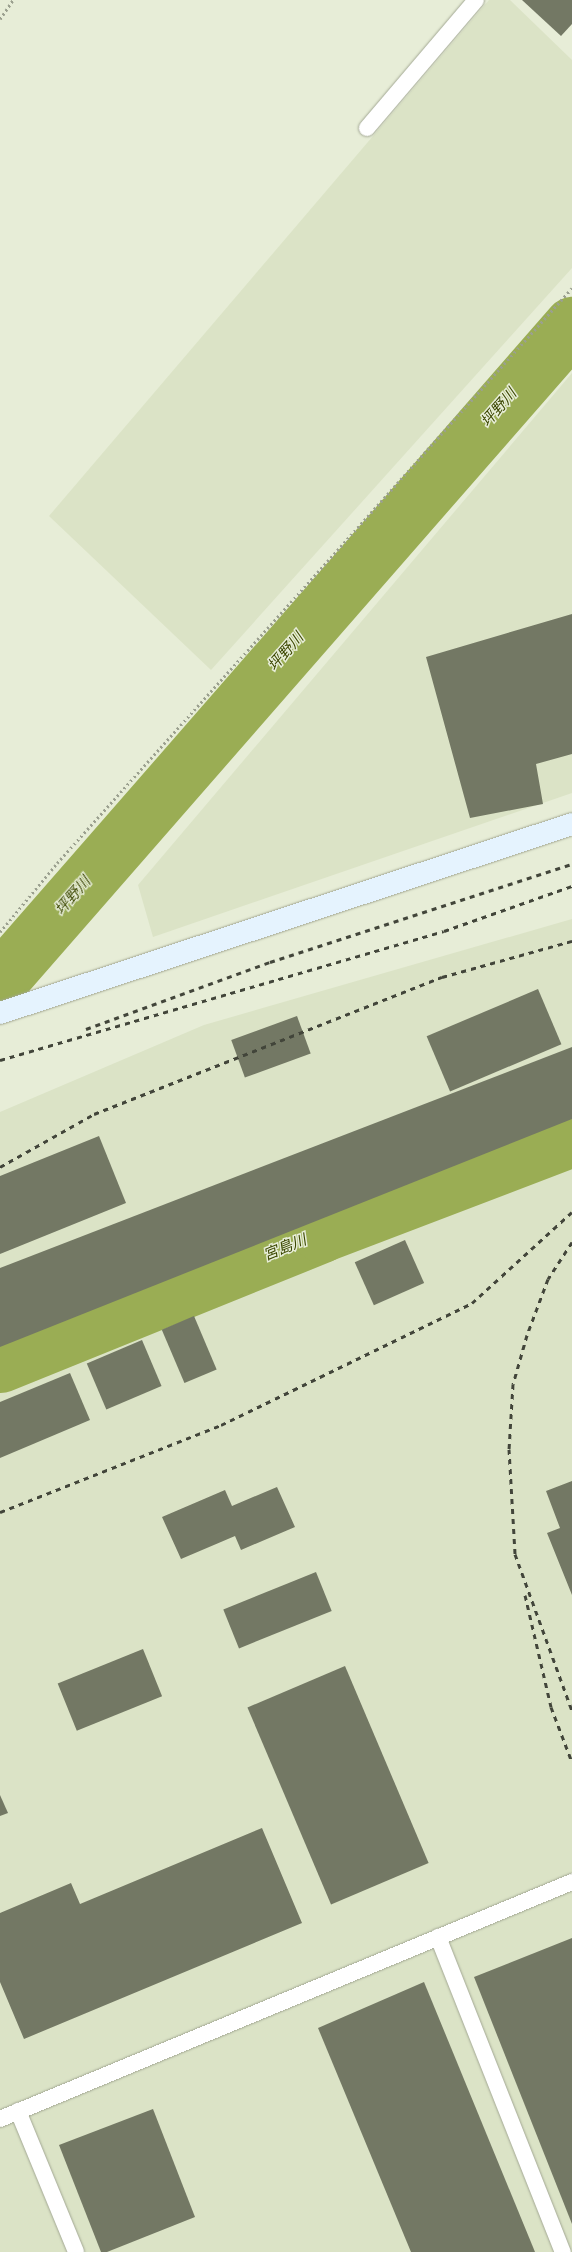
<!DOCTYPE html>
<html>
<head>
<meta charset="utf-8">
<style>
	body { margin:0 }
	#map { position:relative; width:572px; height:2252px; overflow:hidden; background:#e7edd7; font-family:Cabin,"Noto Sans JP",sans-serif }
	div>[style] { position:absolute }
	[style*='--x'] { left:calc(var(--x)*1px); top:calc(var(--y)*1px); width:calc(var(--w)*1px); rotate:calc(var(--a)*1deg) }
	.built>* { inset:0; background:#dbe3c6 }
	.river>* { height:57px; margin:-28.5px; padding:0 28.5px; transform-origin:28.5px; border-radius:28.5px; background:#9aad54 }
	.building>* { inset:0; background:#737864; transform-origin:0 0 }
	.path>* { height:2.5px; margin-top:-1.25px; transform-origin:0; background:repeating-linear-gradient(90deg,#9ba08f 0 2px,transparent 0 5px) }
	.roads { filter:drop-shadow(0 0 1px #a3a894) drop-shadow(0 0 1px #a3a894) }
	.lane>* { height:16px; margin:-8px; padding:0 8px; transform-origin:8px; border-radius:8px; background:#fff }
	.secondary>* { height:22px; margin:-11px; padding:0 11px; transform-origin:11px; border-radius:11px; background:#e5f3fe }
	.rail>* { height:3px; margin-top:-1.5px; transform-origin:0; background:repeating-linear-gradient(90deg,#42453a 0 5px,transparent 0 10px) }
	span { translate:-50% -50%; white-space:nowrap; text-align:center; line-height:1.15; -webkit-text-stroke:3px #e7edd7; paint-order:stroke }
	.water-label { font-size:15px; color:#3b4700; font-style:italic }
</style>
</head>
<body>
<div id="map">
	<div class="built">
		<i style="clip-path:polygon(489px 0,510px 0,572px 60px,572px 268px,211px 670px,49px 516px)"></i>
		<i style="clip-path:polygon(572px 373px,572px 793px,153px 937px,138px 885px)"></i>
		<i style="clip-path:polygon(572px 919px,572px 2252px,0 2252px,0 1112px,204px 1025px)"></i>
	</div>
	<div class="river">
		<i style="--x:0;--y:980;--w:870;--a:-48.87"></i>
		<i style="--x:0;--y:1364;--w:346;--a:-22"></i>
		<i style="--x:321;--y:1234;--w:269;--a:-20.9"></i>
	</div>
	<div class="building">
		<i style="clip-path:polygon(522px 0,572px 0,572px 24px,561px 36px)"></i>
		<i style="clip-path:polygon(572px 614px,572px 754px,536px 764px,543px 804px,470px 818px,426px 657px)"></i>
		<i style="left:538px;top:989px;width:60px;height:121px;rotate:67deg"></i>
		<i style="left:297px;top:1016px;width:40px;height:70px;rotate:70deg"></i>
		<i style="clip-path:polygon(572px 1047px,572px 1119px,0 1347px,0 1268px)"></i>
		<i style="clip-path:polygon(99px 1136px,126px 1203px,0 1254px,0 1176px)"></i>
		<i style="left:405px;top:1240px;width:47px;height:55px;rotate:66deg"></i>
		<i style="left:194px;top:1316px;width:58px;height:35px;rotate:67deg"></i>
		<i style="left:142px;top:1340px;width:50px;height:60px;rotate:67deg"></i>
		<i style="clip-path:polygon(70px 1373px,90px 1420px,0 1458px,0 1402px)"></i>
		<i style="clip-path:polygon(572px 1481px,572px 1595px,547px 1533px,560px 1528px,546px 1491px)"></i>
		<i style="clip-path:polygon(277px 1487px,295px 1527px,241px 1550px,235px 1536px,181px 1559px,162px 1517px,225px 1490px,232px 1506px)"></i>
		<i style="left:316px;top:1572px;width:42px;height:100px;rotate:68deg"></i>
		<i style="left:143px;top:1649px;width:51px;height:92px;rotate:68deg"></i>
		<i style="left:345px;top:1666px;width:214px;height:106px;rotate:67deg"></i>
		<i style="clip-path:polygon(0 1795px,8px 1813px,0 1816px)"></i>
		<i style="clip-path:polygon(262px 1828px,302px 1923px,24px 2039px,0 1982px,0 1913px,71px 1883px,80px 1904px)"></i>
		<i style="clip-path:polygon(572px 1938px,572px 2224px,474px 1977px)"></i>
		<i style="clip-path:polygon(424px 1982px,535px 2252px,411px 2252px,318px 2028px)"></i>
		<i style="clip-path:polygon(153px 2109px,195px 2217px,107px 2252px,101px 2252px,59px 2145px)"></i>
	</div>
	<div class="path">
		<i style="--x:0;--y:19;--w:23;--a:-56"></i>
		<i style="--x:0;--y:932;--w:89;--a:-50.4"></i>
		<i style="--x:57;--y:863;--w:772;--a:-48.15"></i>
	</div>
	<div class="roads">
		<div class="lane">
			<i style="--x:367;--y:128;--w:168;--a:-49.6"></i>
			<i style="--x:438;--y:1937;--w:339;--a:68.4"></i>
			<i style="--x:18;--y:2111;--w:152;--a:67.6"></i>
			<i style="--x:0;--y:2119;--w:619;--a:-22.51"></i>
		</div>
		<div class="secondary">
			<i style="--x:0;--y:1013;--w:602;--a:-18.28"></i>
		</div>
	</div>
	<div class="rail">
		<i style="--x:86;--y:1029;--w:196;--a:-20"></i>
		<i style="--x:270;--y:962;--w:318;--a:-18"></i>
		<i style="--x:0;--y:1060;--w:462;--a:-16.2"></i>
		<i style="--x:444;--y:931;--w:136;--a:-19.4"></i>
		<i style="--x:0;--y:1167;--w:108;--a:-29.4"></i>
		<i style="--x:94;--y:1114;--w:374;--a:-21.5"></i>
		<i style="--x:442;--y:977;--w:135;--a:-15.5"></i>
		<i style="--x:572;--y:1242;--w:44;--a:123"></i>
		<i style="--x:548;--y:1279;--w:60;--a:110.6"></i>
		<i style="--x:527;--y:1335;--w:51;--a:105.9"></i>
		<i style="--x:513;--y:1384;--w:65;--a:93.5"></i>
		<i style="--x:509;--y:1449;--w:105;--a:86.7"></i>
		<i style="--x:515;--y:1554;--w:167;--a:70"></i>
		<i style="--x:0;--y:1512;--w:238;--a:-21.5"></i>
		<i style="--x:221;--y:1425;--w:279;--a:-25.9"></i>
		<i style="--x:472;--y:1303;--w:135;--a:-42.3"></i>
		<i style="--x:525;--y:1595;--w:115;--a:76.9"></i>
		<i style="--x:551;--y:1707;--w:59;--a:69.1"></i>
	</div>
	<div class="water-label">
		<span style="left:499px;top:408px;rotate:-49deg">坪野川</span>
		<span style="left:286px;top:652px;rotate:-49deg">坪野川</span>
		<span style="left:73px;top:896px;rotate:-49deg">坪野川</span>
		<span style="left:285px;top:1248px;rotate:-22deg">宮島川</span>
	</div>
</div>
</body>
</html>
